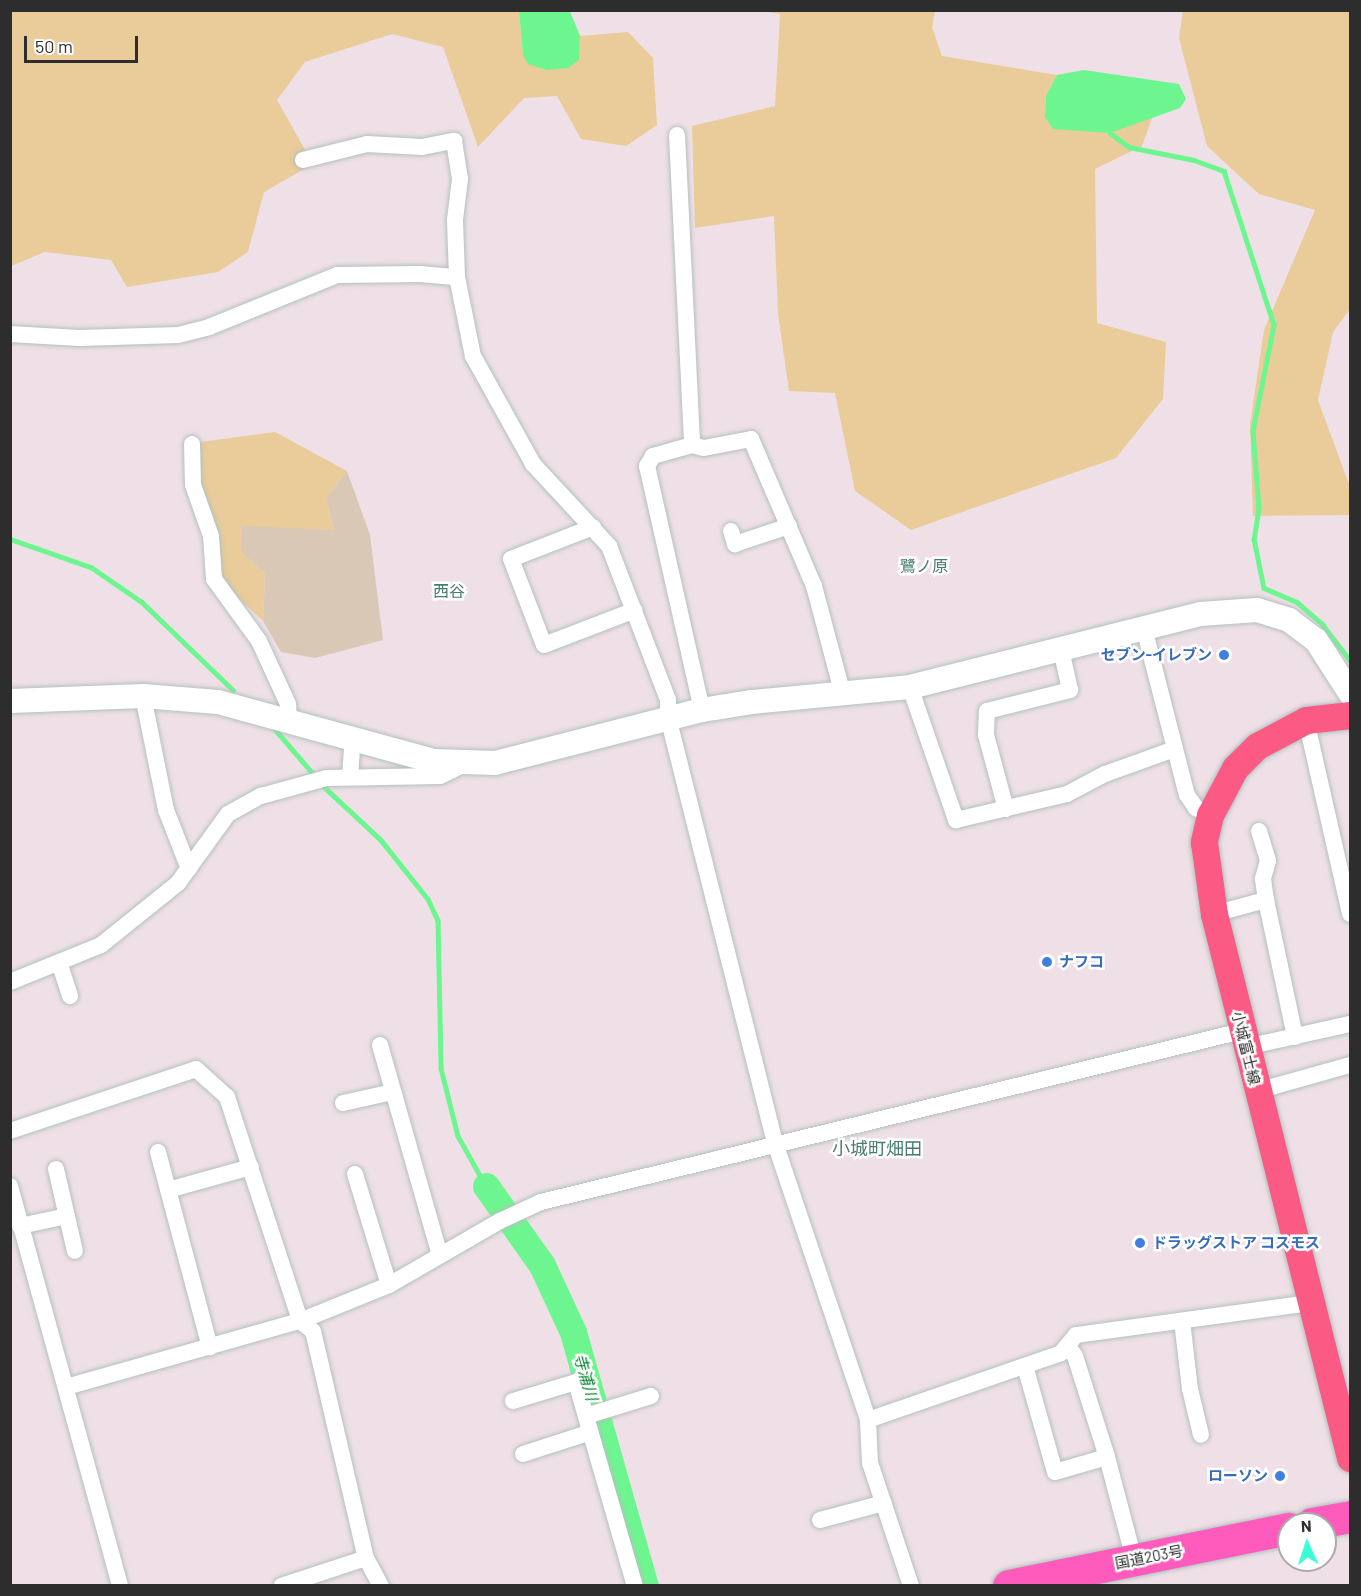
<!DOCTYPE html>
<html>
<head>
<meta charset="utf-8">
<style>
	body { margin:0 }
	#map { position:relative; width:1361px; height:1596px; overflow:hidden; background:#efe0e7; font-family:Barlow,"Noto Sans JP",sans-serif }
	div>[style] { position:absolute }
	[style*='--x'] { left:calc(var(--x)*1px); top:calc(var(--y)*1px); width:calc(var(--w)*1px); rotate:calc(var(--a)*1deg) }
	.green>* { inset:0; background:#e9cc99 }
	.cemetery>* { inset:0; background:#dac8b6 }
	.water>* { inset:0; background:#6df68f }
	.stream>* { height:4.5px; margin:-2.25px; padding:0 2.25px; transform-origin:2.25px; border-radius:2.25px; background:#6df68f }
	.river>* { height:27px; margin:-13.5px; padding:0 13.5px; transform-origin:13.5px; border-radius:13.5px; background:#6df68f }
	.roads { filter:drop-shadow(0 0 2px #b3c1bf) drop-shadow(0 0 2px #b3c1bf) }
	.street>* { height:16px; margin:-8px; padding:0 8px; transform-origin:8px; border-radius:8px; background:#fff }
	.secondary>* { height:24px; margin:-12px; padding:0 12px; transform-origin:12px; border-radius:12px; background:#fff }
	.primary>* { height:27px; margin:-13.5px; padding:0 13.5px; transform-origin:13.5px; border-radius:13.5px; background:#fa5a83 }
	.highway>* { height:32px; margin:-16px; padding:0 16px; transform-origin:16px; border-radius:16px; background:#ff5bbc }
	.dots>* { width:16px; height:16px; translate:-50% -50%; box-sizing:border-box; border:3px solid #fff; border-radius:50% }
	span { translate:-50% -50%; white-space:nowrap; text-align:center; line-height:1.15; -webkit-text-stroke:5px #fff; paint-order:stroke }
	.shop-label { font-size:15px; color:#366cbe; font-weight:700 }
	.right { translate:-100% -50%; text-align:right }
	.left { translate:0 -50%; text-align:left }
	.street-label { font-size:15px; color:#2d2d2d }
	.neighbourhood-label { font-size:16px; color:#477c72 }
	.water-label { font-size:16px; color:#088430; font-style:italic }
	.quarter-label { font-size:18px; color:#477c72 }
	.frame { position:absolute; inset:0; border:12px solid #2d2d2d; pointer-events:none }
	.north { position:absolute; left:1277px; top:1512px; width:60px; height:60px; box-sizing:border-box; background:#fff; border:2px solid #ababab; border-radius:50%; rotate:357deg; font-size:16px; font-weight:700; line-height:24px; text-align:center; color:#2d2d2d }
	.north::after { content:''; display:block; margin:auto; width:21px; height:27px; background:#3dffd6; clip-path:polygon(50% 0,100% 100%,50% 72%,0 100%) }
	.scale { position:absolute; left:24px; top:36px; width:114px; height:27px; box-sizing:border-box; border:3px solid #2d2d2d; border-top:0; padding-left:8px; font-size:18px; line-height:21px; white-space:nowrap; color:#2d2d2d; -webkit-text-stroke:4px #fff; paint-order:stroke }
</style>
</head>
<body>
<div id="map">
	<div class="green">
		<i style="clip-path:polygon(756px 10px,935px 11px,932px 27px,942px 56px,1057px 75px,1046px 96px,1045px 117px,1110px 133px,1153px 115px,1142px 146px,1095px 169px,1097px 323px,1166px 342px,1163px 399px,1116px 458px,911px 530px,855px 491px,835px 393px,789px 391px,778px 314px,774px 216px,695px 228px,692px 126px,775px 106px,780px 14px)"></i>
		<i style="clip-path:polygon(1183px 10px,1350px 11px,1350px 309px,1333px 332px,1318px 400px,1350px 487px,1350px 515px,1253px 516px,1250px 424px,1264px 330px,1315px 210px,1259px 194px,1207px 146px,1179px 38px)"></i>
		<i style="clip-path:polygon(11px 11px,519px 11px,523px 55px,579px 59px,580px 36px,628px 32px,653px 58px,657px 125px,626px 146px,581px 139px,557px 96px,524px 98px,478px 147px,443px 47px,392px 34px,305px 62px,277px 100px,313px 164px,264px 192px,248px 252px,218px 272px,127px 287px,111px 260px,45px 252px,11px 266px)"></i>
		<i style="clip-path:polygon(275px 432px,347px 471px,326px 498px,334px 530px,241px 552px,265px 574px,263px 621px,208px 569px,206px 535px,185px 488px,200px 442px)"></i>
	</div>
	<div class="cemetery">
		<i style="clip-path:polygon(347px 471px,370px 535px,383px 640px,315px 658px,281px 652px,263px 621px,265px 574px,241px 552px,242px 526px,334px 530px,326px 498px)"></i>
	</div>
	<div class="water">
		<i style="clip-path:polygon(519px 11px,570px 11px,580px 36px,579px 60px,568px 68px,547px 70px,528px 64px,523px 55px)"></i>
		<i style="clip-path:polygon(1084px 70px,1179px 84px,1186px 99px,1180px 108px,1110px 133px,1053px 129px,1045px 117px,1046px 96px,1057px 75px)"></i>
	</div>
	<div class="stream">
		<i style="--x:1110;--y:133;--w:24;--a:36"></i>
		<i style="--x:1129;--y:147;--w:66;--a:11.3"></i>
		<i style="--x:1194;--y:160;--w:32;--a:20"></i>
		<i style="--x:1224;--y:171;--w:162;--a:72"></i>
		<i style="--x:1274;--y:325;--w:108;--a:101.2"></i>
		<i style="--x:1253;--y:431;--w:78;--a:85.6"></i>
		<i style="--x:1259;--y:509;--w:30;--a:99"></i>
		<i style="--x:1254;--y:539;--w:50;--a:78.5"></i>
		<i style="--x:1264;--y:588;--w:36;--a:23"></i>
		<i style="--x:1297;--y:602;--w:35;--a:41"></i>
		<i style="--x:1323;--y:625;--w:44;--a:52.4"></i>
		<i style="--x:10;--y:539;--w:86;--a:19.1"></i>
		<i style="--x:91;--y:567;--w:62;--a:34.5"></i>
		<i style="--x:142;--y:602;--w:127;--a:44"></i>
		<i style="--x:273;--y:727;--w:66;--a:49.3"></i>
		<i style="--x:321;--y:784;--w:82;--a:43"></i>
		<i style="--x:381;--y:840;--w:75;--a:51.5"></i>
		<i style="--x:428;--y:899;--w:23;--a:65"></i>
		<i style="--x:438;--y:920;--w:148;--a:88.8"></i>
		<i style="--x:441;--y:1068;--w:70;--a:76"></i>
		<i style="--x:458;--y:1136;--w:57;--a:60.8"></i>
	</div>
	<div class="river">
		<i style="--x:486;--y:1186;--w:97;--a:54.7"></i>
		<i style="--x:542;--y:1265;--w:74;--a:65.2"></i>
		<i style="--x:573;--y:1332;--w:264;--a:74.2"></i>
	</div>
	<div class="roads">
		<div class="street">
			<i style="--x:677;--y:135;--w:310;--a:87.2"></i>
			<i style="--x:692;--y:445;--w:41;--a:164.2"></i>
			<i style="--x:653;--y:456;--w:12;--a:121"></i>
			<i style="--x:647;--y:466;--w:250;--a:77.3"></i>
			<i style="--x:303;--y:160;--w:66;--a:-14"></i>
			<i style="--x:367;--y:144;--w:55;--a:3.1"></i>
			<i style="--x:422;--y:147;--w:33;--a:-11"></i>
			<i style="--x:454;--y:141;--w:38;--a:81"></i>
			<i style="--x:460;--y:179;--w:41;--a:97"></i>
			<i style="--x:455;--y:220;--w:57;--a:88"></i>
			<i style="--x:10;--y:334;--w:69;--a:3.3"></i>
			<i style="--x:79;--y:338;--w:99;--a:-1.7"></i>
			<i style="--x:178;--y:335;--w:32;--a:-14"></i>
			<i style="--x:209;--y:327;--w:138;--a:-22.1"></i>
			<i style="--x:337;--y:275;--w:83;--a:-0.7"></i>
			<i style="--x:420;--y:274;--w:37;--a:5"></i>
			<i style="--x:457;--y:277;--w:81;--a:78.6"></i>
			<i style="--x:473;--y:356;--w:124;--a:60.9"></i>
			<i style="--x:533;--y:464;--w:112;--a:47.2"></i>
			<i style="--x:609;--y:546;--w:165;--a:69"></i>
			<i style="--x:668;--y:700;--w:17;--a:90"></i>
			<i style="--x:668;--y:717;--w:439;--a:75.9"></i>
			<i style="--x:775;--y:1143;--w:292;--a:71.4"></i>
			<i style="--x:192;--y:444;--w:41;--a:88.6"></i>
			<i style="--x:193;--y:485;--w:54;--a:70.6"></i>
			<i style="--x:211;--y:536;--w:43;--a:86"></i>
			<i style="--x:214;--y:579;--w:77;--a:54"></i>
			<i style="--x:259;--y:641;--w:69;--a:65.3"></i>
			<i style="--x:288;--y:704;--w:15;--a:86"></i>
			<i style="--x:692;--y:445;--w:12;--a:14"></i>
			<i style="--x:704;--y:448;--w:48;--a:-10.8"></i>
			<i style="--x:751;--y:439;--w:160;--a:66.8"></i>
			<i style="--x:814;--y:586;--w:113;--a:75.1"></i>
			<i style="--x:593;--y:527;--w:88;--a:158.7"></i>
			<i style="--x:511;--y:559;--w:92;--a:69"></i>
			<i style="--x:544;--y:645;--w:97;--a:-21"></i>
			<i style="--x:731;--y:531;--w:14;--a:73"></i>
			<i style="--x:735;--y:544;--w:57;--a:-18.4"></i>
			<i style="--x:1144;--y:628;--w:172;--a:75.6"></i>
			<i style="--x:1187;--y:795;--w:16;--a:55"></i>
			<i style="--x:1196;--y:808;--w:16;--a:27"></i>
			<i style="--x:910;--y:687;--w:141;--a:70.9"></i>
			<i style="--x:956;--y:820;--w:114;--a:-13.2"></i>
			<i style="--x:1067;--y:794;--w:43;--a:-27.8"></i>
			<i style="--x:1105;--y:774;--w:74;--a:-19.7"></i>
			<i style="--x:143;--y:696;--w:116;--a:78.6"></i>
			<i style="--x:166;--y:810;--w:63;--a:68.7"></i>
			<i style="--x:1306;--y:720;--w:199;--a:77.2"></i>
			<i style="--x:350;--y:777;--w:39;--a:-86"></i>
			<i style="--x:1006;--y:809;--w:77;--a:-105.1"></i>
			<i style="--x:986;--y:735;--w:24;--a:-88"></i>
			<i style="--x:987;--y:711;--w:86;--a:-14.2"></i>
			<i style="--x:1070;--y:690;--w:42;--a:-102.4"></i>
			<i style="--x:1259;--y:831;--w:31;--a:73"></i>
			<i style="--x:1268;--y:861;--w:19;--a:106"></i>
			<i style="--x:1263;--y:879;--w:21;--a:82"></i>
			<i style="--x:1266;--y:900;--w:140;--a:78"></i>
			<i style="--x:1214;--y:914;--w:54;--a:-15.1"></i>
			<i style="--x:59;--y:962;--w:36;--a:72"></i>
			<i style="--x:10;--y:982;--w:98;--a:-22.1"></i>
			<i style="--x:101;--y:945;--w:99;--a:-38.8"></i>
			<i style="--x:178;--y:883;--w:85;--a:-54.1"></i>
			<i style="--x:228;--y:814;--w:38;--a:-29"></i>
			<i style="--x:261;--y:796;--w:68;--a:-15.3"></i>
			<i style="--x:327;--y:778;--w:113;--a:-1"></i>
			<i style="--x:440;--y:776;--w:28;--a:-26"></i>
			<i style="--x:380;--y:1045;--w:218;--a:74.1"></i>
			<i style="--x:1246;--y:1047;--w:107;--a:-12.5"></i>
			<i style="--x:1257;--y:1091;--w:97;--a:-15.6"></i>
			<i style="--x:343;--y:1103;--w:51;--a:-12.4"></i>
			<i style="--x:10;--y:1131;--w:196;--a:-18.4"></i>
			<i style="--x:196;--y:1069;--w:42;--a:42.1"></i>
			<i style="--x:227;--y:1097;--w:236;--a:71.9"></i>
			<i style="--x:300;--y:1321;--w:16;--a:38"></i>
			<i style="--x:313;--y:1331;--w:233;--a:76.9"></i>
			<i style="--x:366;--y:1558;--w:89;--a:161.8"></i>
			<i style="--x:158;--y:1152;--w:202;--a:75.1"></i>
			<i style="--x:56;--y:1169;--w:84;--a:77"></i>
			<i style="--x:355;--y:1174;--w:116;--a:73"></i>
			<i style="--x:10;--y:1186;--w:415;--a:74.6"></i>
			<i style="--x:168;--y:1190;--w:86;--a:-15.5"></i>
			<i style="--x:20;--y:1226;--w:48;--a:-12"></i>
			<i style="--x:1182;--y:1321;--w:68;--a:83.3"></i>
			<i style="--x:1190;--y:1389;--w:47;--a:76.6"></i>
			<i style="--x:1068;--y:1346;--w:12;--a:55"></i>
			<i style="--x:1075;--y:1356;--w:106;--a:72.4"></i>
			<i style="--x:1107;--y:1457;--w:106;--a:75.2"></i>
			<i style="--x:1025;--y:1366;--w:110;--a:74.2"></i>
			<i style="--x:1055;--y:1472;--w:54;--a:-16.1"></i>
			<i style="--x:66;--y:1387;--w:243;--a:-15.8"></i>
			<i style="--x:300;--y:1321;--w:96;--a:-22"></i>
			<i style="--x:389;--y:1285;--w:128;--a:-30"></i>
			<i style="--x:500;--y:1221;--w:45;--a:-24.9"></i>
			<i style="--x:541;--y:1202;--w:722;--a:-13.71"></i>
			<i style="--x:513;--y:1401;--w:66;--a:-16.8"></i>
			<i style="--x:576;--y:1382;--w:212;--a:73.9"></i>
			<i style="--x:586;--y:1416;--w:68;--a:-17.1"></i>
			<i style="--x:523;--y:1454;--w:71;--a:-17.9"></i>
			<i style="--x:820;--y:1520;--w:66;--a:-14.9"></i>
			<i style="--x:366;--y:1558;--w:32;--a:62"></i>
			<i style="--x:911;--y:1586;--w:130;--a:-108.4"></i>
			<i style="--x:870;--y:1463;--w:43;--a:-92.7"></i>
			<i style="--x:868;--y:1420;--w:204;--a:-19.1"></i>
			<i style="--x:1061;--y:1353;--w:23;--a:-50"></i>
			<i style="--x:1076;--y:1335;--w:237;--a:-7.8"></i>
		</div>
		<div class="secondary">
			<i style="--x:10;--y:701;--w:133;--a:-2.2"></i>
			<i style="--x:143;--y:696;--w:75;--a:4.6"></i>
			<i style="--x:218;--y:702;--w:224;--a:15.3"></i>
			<i style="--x:434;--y:761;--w:61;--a:1.9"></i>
			<i style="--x:495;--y:763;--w:214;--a:-14.4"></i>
			<i style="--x:702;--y:710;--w:51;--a:-9.1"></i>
			<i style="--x:752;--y:702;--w:159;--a:-5.4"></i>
			<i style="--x:910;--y:687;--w:299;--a:-14.1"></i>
			<i style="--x:1200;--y:614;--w:57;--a:-4"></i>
			<i style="--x:1257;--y:610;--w:34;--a:17"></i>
			<i style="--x:1289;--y:620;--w:34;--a:37"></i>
			<i style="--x:1316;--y:640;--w:63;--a:57.3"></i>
		</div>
		<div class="primary">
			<i style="--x:1350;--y:715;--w:44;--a:173.5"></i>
			<i style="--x:1306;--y:720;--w:55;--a:152"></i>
			<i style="--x:1257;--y:746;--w:31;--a:135"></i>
			<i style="--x:1235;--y:768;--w:53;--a:118"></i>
			<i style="--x:1210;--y:815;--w:28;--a:103"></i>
			<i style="--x:1204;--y:842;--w:73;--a:82.1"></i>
			<i style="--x:1214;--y:914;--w:561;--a:75.96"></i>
		</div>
		<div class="highway">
			<i style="--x:1312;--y:1524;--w:39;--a:-10"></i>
			<i style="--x:1009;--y:1586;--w:286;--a:-11.5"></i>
		</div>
	</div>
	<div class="dots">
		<i style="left:1224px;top:655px;background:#3f7fe0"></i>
		<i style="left:1047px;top:962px;background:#3f7fe0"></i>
		<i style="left:1140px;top:1243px;background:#3f7fe0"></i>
		<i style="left:1280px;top:1476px;background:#3f7fe0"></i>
	</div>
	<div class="shop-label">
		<span class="right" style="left:1212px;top:655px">セブン-イレブン</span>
		<span class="left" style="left:1059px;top:962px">ナフコ</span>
		<span class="left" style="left:1152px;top:1243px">ドラッグストア コスモス</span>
		<span class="right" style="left:1268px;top:1476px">ローソン</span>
	</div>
	<div class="street-label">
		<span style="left:1246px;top:1048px;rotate:76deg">小城富士線</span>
		<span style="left:1149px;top:1557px;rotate:-11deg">国道203号</span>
	</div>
	<div class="neighbourhood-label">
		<span style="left:924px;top:566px">鷺ノ原</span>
		<span style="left:449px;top:591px">西谷</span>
	</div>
	<div class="water-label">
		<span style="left:586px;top:1377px;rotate:74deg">寺浦川</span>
	</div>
	<div class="quarter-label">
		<span style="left:877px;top:1148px">小城町畑田</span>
	</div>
	<div class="frame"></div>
	<div class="north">N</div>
	<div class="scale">50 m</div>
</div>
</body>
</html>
